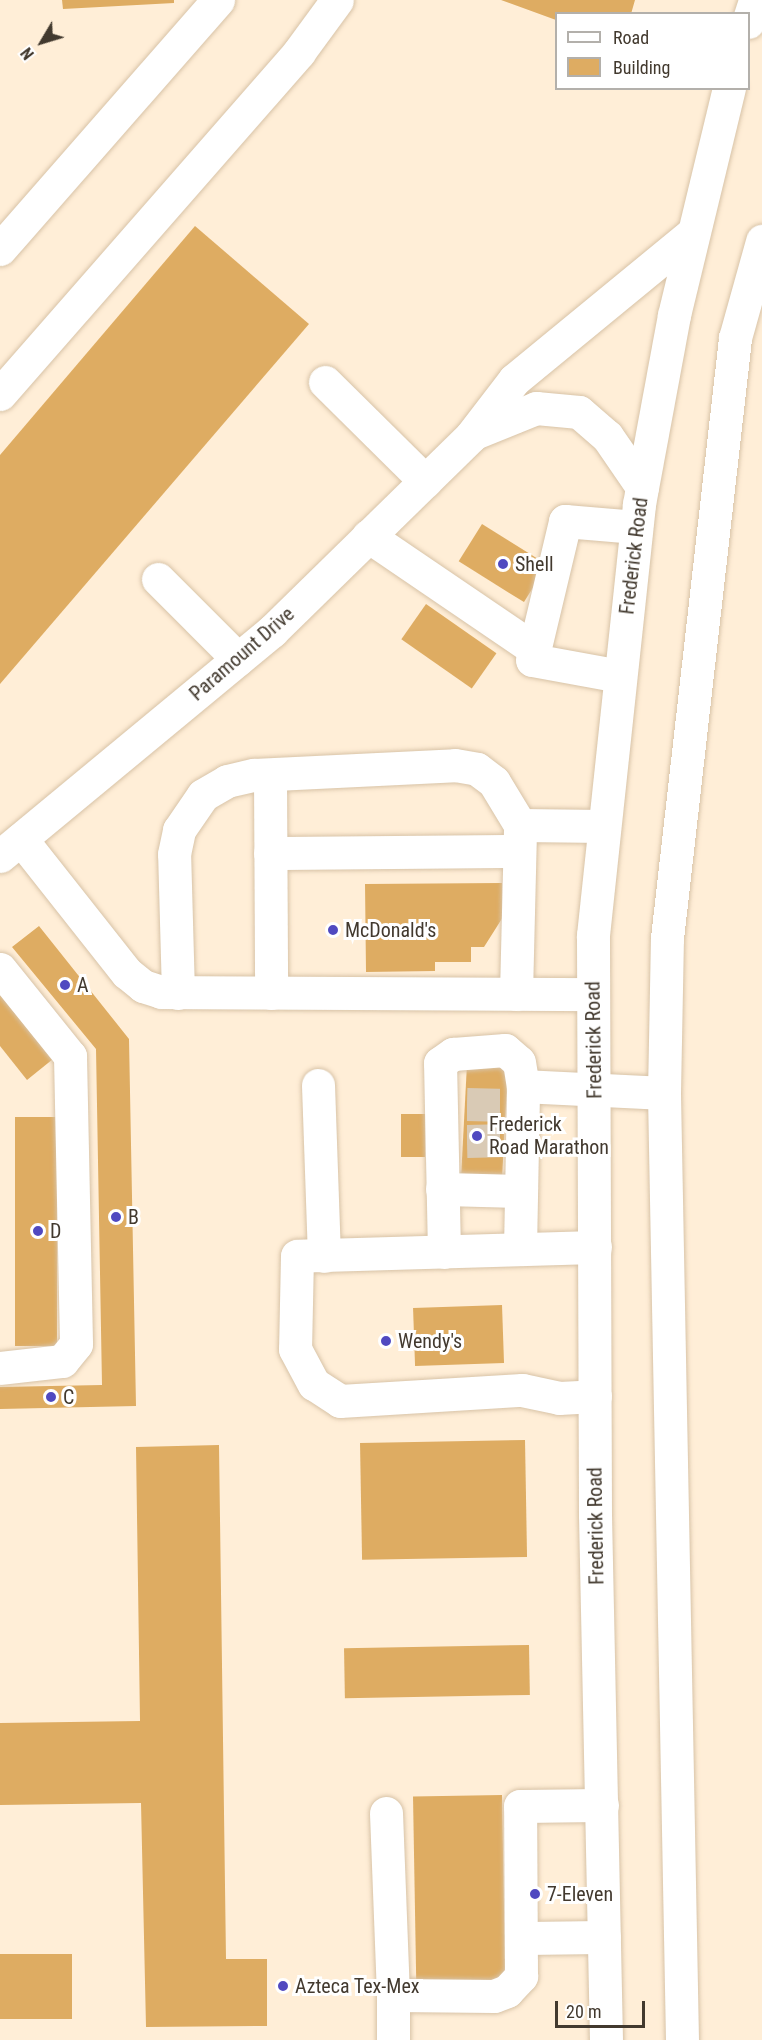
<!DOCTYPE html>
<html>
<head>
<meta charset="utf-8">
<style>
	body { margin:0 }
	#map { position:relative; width:762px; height:2040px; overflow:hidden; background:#ffeed7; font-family:"Roboto Condensed",sans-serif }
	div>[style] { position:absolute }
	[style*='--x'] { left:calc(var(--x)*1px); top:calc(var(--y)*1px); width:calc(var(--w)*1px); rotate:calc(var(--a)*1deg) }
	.building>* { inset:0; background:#deac62; transform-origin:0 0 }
	.minor-tunnel>* { height:33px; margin-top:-16.5px; transform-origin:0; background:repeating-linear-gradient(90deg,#d9cab5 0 33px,transparent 0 49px) }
	.roads { filter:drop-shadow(0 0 2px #d8c3a7) drop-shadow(0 0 2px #d8c3a7) }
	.minor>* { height:33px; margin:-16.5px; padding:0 16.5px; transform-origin:16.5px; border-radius:16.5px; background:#fff }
	.major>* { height:33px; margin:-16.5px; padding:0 16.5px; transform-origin:16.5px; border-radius:16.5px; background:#fff }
	.dots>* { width:16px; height:16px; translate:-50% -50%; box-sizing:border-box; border:3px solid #fff; border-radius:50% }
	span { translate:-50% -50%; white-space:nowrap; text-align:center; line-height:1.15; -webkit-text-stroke:6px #fff; paint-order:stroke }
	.street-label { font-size:20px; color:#42392e }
	.poi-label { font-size:20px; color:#42392e }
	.left { translate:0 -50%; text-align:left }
	.legend { position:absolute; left:555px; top:12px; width:195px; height:78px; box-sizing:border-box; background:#fff; border:2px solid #b3b0ab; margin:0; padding:8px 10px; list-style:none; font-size:18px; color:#42392e }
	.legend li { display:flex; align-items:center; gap:12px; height:30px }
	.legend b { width:30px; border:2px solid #b3b0ab }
	.north { position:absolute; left:12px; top:12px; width:60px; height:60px; -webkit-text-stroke:4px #fff; paint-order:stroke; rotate:232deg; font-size:16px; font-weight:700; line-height:24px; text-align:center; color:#42392e }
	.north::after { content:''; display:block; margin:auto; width:21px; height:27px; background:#42392e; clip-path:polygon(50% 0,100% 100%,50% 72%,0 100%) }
	.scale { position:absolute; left:555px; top:2001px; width:90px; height:27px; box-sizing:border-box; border:3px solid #42392e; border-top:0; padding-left:8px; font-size:18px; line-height:21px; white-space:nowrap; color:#42392e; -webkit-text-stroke:4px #fff; paint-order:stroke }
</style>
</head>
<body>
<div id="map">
	<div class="building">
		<i style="clip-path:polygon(62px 0,174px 0,174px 3px,63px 9px)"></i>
		<i style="clip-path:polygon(501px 0,635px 0,631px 14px,556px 14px,556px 20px)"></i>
		<i style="clip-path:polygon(195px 226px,309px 324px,0 684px,0 455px)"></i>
		<i style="left:482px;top:524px;width:77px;height:44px;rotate:32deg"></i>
		<i style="left:426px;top:604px;width:86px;height:43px;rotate:35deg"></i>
		<i style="clip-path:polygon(502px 883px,503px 917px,484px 947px,471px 947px,471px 962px,435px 962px,435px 971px,366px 972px,365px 884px)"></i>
		<i style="clip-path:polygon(39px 926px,129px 1039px,136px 1406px,0 1409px,0 1387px,102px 1385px,96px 1049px,12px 947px)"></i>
		<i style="clip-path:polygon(0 995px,53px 1059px,27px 1080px,0 1046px)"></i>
		<i style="left:467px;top:1064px;width:41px;height:110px;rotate:3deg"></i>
		<i style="left:401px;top:1114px;width:24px;height:43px"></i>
		<i style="left:15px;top:1117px;width:42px;height:229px"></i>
		<i style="left:502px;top:1305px;width:58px;height:89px;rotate:88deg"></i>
		<i style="left:525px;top:1440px;width:117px;height:165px;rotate:89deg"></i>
		<i style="clip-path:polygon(219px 1445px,226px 1959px,267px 1959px,267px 2026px,146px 2027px,141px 1803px,0 1805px,0 1723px,140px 1721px,136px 1447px)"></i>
		<i style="left:529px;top:1645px;width:50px;height:185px;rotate:89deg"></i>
		<i style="left:502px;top:1795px;width:187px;height:89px;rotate:89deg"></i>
		<i style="left:0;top:1954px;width:72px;height:65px"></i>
	</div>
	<div class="minor-tunnel">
		<i style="--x:467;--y:1104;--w:41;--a:1.4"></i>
		<i style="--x:467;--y:1141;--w:42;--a:-1.4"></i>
	</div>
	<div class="roads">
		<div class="minor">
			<i style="--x:0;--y:249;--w:331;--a:-48.8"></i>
			<i style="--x:325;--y:382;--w:141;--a:44.7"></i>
			<i style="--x:0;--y:394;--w:454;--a:-48.8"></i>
			<i style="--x:299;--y:52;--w:64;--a:-53.8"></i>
			<i style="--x:368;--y:536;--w:201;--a:34.2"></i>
			<i style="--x:158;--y:579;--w:113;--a:45"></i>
			<i style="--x:620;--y:676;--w:89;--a:-169.7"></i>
			<i style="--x:532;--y:660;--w:143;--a:-76.6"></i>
			<i style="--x:565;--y:521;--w:71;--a:4.8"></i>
			<i style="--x:270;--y:775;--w:218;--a:89.7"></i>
			<i style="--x:21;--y:839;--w:171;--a:51.7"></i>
			<i style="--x:127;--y:973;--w:21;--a:39"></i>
			<i style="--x:143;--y:986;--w:19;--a:18"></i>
			<i style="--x:161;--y:992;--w:432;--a:0.3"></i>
			<i style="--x:270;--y:853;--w:248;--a:-0.5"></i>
			<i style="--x:0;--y:856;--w:353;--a:-39.6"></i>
			<i style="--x:272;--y:631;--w:279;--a:-44.4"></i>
			<i style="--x:0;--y:969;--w:112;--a:51.2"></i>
			<i style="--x:70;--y:1056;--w:288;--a:88.8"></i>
			<i style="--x:76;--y:1344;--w:22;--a:129"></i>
			<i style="--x:62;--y:1361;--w:62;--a:173.6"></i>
			<i style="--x:178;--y:993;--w:139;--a:-91.6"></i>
			<i style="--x:174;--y:854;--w:25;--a:-78"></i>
			<i style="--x:179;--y:830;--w:42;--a:-55.6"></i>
			<i style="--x:203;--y:795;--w:28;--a:-30"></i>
			<i style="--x:227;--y:781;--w:28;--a:-13"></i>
			<i style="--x:254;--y:775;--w:201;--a:-2.8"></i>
			<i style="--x:455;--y:765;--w:22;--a:10"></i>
			<i style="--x:477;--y:769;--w:21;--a:37"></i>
			<i style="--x:494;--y:782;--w:50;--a:58.8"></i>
			<i style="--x:520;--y:825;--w:84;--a:0.7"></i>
			<i style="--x:516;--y:994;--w:163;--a:-88.6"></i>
			<i style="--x:318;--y:1085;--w:171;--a:88"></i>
			<i style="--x:442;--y:1189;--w:79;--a:1.5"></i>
			<i style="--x:595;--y:1247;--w:298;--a:178.3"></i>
			<i style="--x:297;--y:1256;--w:93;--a:91.2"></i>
			<i style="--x:295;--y:1349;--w:40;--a:62"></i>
			<i style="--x:314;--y:1384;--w:31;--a:33"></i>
			<i style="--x:340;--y:1401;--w:182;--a:-3.5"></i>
			<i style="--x:522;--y:1390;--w:38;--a:12"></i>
			<i style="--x:559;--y:1398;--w:36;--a:-3"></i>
			<i style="--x:520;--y:1249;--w:163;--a:-88.9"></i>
			<i style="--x:444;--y:1252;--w:189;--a:-91.2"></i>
			<i style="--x:440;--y:1063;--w:16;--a:-35"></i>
			<i style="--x:453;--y:1054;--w:52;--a:-4.4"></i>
			<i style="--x:505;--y:1050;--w:18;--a:41"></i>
			<i style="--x:519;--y:1062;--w:24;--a:81"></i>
			<i style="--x:523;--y:1086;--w:141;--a:2.8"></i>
			<i style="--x:386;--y:1813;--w:182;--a:87.8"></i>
			<i style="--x:523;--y:1938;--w:81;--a:-0.7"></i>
			<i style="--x:393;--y:2040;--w:45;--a:-90"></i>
			<i style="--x:393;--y:1995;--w:101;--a:0.6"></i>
			<i style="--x:494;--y:1996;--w:14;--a:-21"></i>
			<i style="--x:507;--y:1991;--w:21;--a:-47"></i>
			<i style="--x:521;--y:1976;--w:170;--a:-90.3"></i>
			<i style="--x:520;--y:1806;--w:82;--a:-0.7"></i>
		</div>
		<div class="major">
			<i style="--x:748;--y:22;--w:23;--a:-72"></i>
			<i style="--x:477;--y:432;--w:64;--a:-22.1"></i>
			<i style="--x:536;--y:408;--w:43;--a:5.3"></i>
			<i style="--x:579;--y:412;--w:37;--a:41"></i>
			<i style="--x:607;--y:436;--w:62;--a:55.5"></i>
			<i style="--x:471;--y:436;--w:71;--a:-52.5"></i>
			<i style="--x:514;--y:380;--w:230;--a:-39.4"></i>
			<i style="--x:606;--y:2040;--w:526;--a:-91.2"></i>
			<i style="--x:595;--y:1514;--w:579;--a:-90.2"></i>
			<i style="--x:593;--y:935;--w:433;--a:-83.9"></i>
			<i style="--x:639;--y:504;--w:192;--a:-79.5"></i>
			<i style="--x:674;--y:315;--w:234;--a:-76.4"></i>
			<i style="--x:682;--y:2040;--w:947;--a:-91.09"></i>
			<i style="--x:664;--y:1093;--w:155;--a:-88.9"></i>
			<i style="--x:667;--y:938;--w:604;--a:-83.53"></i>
			<i style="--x:735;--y:338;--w:101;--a:-74.4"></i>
		</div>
	</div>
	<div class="dots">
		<i style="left:503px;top:564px;background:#5049c0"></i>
		<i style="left:333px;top:930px;background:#5049c0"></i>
		<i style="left:65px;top:985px;background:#5049c0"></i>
		<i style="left:477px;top:1136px;background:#5049c0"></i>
		<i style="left:116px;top:1217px;background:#5049c0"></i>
		<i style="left:38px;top:1231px;background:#5049c0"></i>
		<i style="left:386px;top:1341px;background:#5049c0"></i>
		<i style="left:51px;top:1397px;background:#5049c0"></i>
		<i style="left:535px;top:1894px;background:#5049c0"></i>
		<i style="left:283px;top:1986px;background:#5049c0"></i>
	</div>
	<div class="street-label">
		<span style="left:634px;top:556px;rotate:-83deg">Frederick Road</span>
		<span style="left:242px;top:654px;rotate:-41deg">Paramount Drive</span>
		<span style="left:594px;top:1040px;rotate:-91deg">Frederick Road</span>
		<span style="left:596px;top:1526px;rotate:-91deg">Frederick Road</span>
	</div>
	<div class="poi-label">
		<span class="left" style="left:515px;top:564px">Shell</span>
		<span class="left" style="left:345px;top:930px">McDonald's</span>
		<span class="left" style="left:77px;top:985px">A</span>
		<span class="left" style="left:489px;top:1136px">Frederick<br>Road Marathon</span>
		<span class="left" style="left:128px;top:1217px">B</span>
		<span class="left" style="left:50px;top:1231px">D</span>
		<span class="left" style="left:398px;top:1341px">Wendy's</span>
		<span class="left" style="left:63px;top:1397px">C</span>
		<span class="left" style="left:547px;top:1894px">7-Eleven</span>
		<span class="left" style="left:295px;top:1986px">Azteca Tex-Mex</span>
	</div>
	<ul class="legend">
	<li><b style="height:8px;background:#fff"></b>Road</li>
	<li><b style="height:16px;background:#deac62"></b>Building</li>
	</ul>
	<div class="north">N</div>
	<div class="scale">20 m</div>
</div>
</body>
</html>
